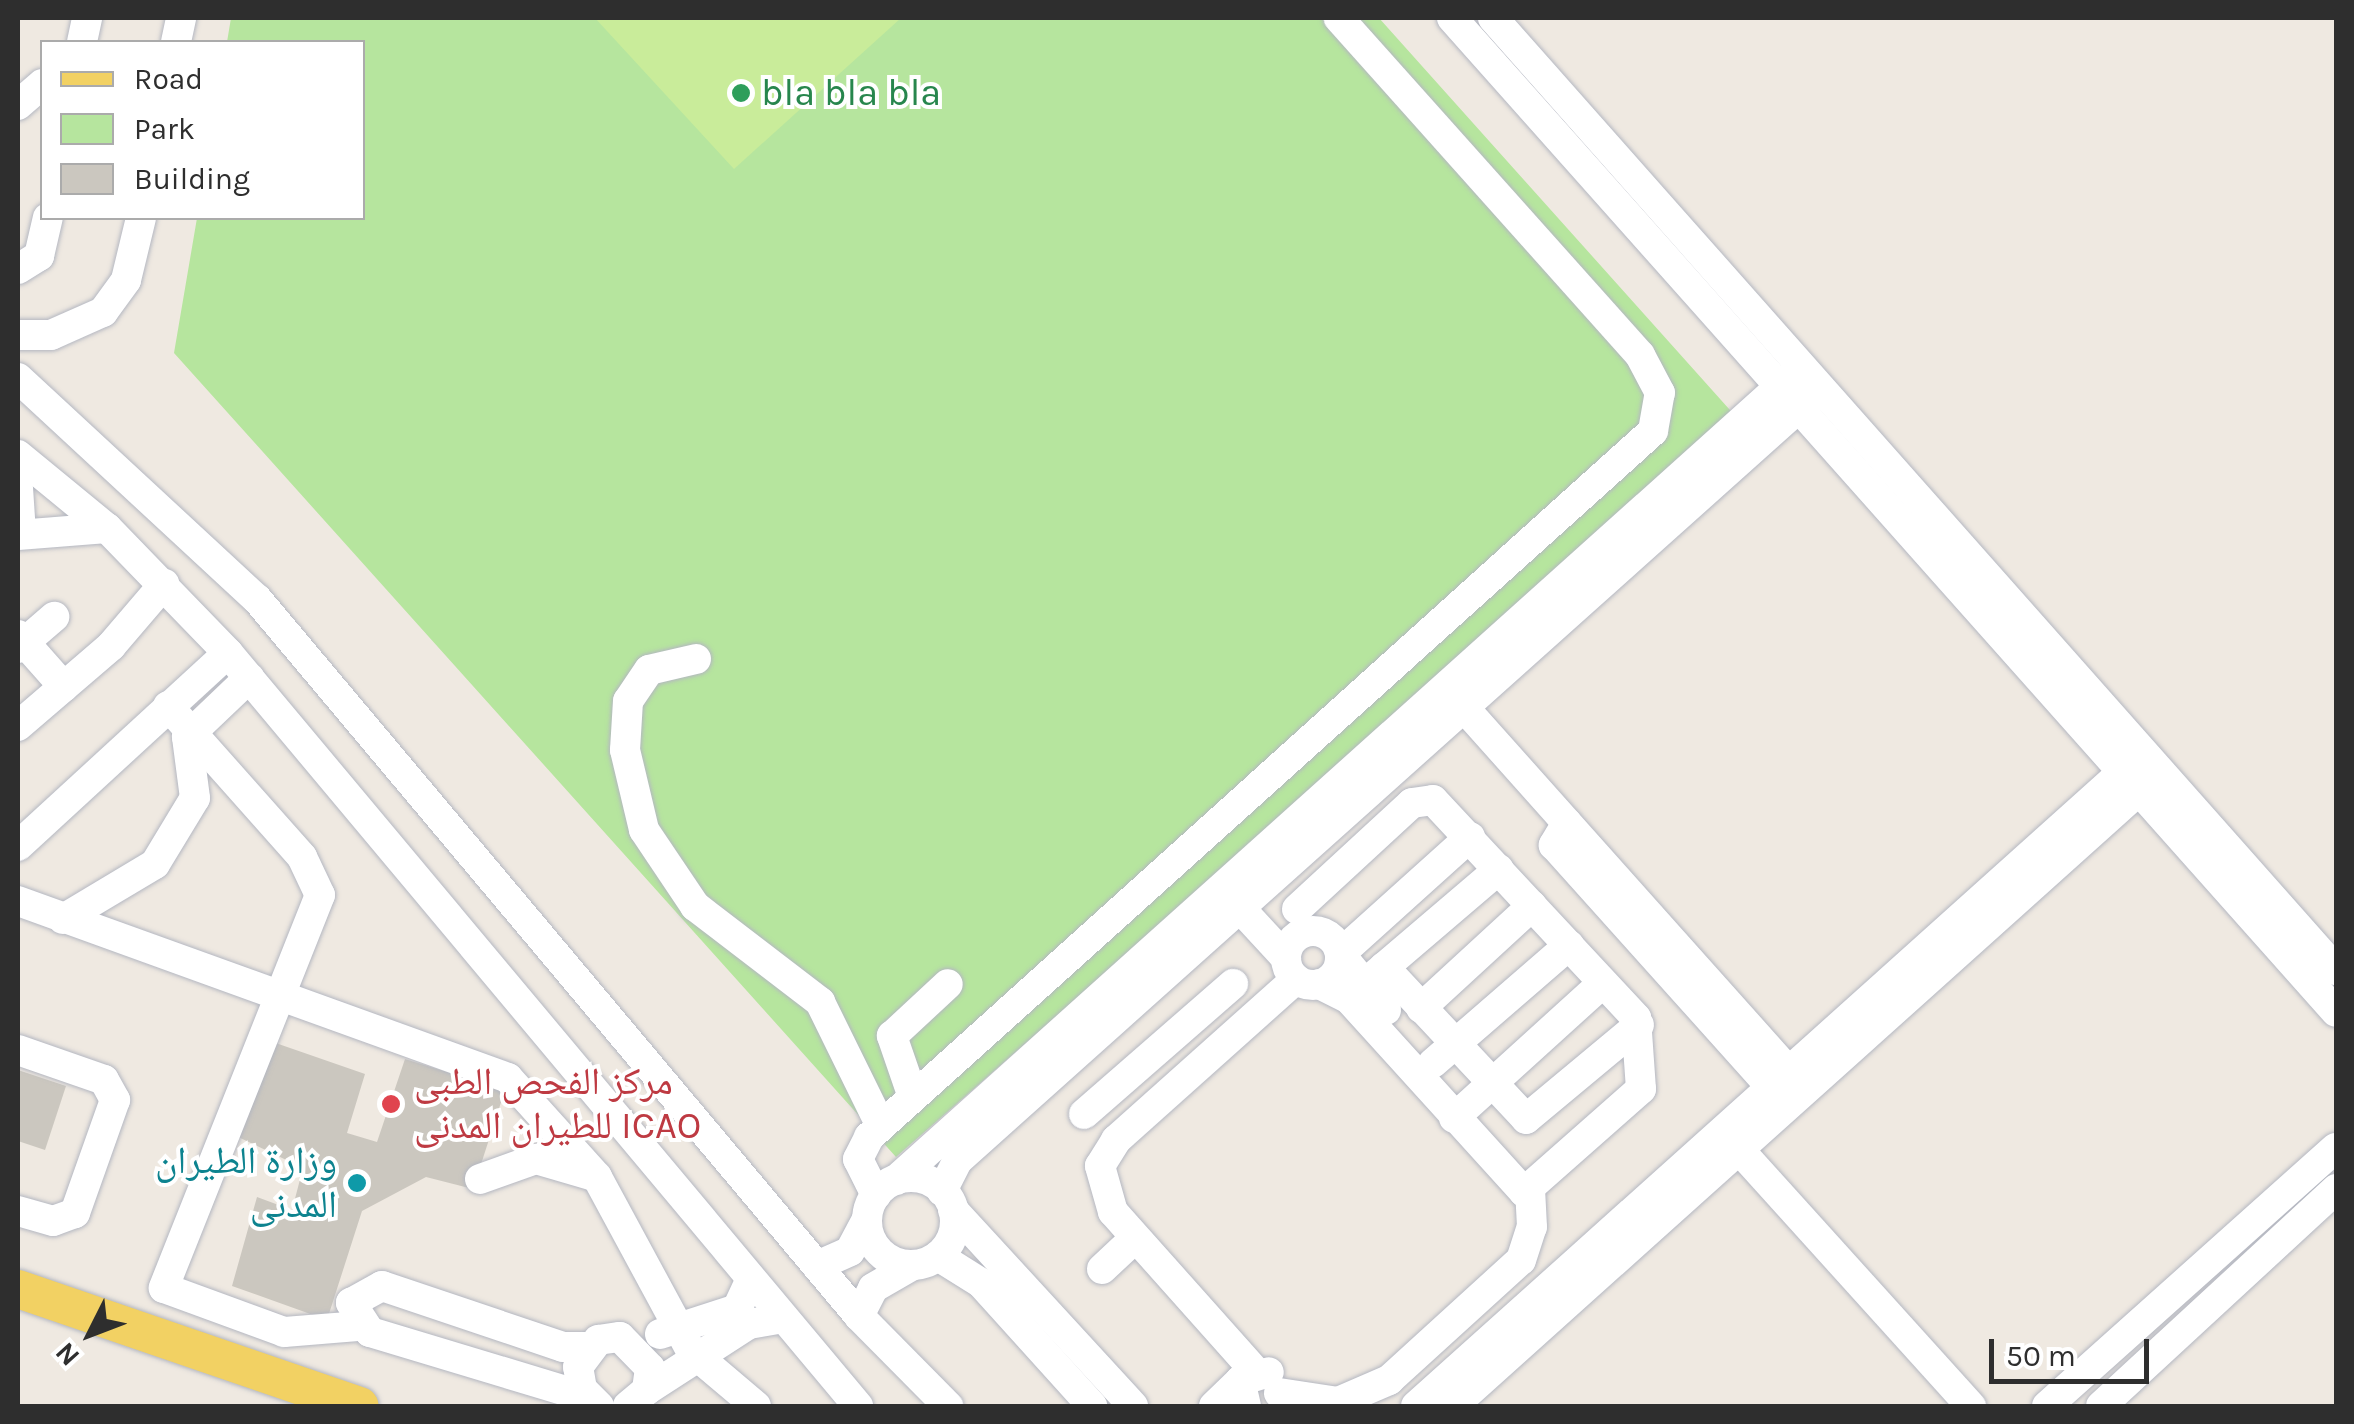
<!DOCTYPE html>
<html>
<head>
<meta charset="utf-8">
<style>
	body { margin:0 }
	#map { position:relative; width:2354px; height:1424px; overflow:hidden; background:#efe9e1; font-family:Karla,"Noto Naskh Arabic",sans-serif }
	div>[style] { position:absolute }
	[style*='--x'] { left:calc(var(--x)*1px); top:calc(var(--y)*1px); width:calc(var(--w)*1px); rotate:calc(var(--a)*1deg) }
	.green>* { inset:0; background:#b6e59e }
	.pitch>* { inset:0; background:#c9ec9a }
	.building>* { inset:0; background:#cbc7bf }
	.roads { filter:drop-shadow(0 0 2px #b4b7c1) drop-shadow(0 0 2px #b4b7c1) }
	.minor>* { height:30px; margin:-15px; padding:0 15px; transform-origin:15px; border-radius:15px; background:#fff }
	.minor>.ring { margin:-15px; padding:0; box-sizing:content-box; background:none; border:30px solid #fff; border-radius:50% }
	.major>* { height:38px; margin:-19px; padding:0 19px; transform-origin:19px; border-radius:19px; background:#f2d163 }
	.dots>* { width:28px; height:28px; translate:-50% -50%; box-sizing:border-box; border:5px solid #fff; border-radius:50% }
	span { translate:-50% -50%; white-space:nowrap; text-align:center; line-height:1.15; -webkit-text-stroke:8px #fff; paint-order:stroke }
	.leisure-label { font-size:38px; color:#27864d }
	.left { translate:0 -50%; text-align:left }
	.health-label { font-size:38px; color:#be3a42 }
	.culture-label { font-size:38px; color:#0d838f }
	.right { translate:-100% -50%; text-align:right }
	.frame { position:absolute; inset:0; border:20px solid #2e2e2e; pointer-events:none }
	.legend { position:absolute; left:40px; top:40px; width:325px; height:180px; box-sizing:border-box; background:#fff; border:2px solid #ababab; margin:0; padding:12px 18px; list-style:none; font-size:30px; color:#2e2e2e }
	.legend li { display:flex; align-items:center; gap:20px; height:50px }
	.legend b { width:50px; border:2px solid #ababab }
	.north { position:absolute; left:40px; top:1284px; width:100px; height:100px; -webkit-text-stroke:8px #fff; paint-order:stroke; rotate:228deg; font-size:28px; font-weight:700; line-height:40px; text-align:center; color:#2e2e2e }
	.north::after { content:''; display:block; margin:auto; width:35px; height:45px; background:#2e2e2e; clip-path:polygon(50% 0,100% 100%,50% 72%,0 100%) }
	.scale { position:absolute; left:1989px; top:1339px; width:160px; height:45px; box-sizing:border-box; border:5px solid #2e2e2e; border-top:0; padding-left:12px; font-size:30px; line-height:35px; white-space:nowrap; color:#2e2e2e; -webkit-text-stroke:8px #fff; paint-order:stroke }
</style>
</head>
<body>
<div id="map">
	<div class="green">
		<i style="clip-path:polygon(231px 18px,1379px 18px,1738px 419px,896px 1157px,174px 353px,197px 218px,362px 218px,362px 42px,227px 42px)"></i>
	</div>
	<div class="pitch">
		<i style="clip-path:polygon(595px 18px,901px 18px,734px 169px)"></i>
	</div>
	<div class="building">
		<i style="clip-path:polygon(267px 1040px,365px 1074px,347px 1133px,377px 1142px,405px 1059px,505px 1090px,473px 1189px,426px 1177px,362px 1211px,327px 1320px,232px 1286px,257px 1197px,292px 1210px,303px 1168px,232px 1134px)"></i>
		<i style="clip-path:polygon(18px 1070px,66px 1086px,45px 1150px,18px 1141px)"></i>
	</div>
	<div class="roads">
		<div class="minor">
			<i style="--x:1452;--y:18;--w:1330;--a:48.35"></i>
			<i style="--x:1493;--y:18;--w:1272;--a:48.47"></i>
			<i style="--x:82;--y:42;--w:25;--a:-78"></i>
			<i style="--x:176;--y:42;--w:25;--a:-78"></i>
			<i style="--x:18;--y:105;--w:32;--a:-41"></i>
			<i style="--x:18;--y:269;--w:25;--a:-32"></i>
			<i style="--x:39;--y:256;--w:39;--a:-77"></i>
			<i style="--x:18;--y:335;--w:33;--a:0"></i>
			<i style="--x:51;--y:335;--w:57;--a:-23.9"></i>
			<i style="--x:103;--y:312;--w:39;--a:-54"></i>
			<i style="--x:126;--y:280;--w:64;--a:-76.4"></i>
			<i style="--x:18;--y:378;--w:326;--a:42.8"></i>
			<i style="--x:257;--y:599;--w:936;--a:49.98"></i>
			<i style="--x:859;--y:1316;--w:127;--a:45.3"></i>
			<i style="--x:18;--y:455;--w:115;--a:39.4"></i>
			<i style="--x:107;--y:528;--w:174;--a:45.9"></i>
			<i style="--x:228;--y:653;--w:982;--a:50.08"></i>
			<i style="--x:18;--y:488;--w:45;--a:86.2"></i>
			<i style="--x:18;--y:535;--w:89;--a:-4.5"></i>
			<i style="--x:18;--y:635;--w:69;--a:48.5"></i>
			<i style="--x:18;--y:648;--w:48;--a:-40.7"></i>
			<i style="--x:696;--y:659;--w:48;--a:166.8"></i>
			<i style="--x:649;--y:670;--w:37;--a:124"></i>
			<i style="--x:628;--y:701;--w:49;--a:93.5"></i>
			<i style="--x:625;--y:750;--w:82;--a:76.6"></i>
			<i style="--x:644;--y:830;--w:92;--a:56.1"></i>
			<i style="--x:695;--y:906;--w:158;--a:37.5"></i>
			<i style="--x:820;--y:1002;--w:138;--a:63.8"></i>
			<i style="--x:1451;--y:693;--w:524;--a:48.25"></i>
			<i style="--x:168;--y:706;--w:202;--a:48.4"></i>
			<i style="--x:302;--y:857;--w:42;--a:64.7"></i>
			<i style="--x:320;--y:895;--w:423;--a:111.7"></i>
			<i style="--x:164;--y:1288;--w:128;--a:20.1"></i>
			<i style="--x:284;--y:1332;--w:74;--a:-4.6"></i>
			<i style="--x:18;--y:726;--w:123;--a:-40.7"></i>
			<i style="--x:111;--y:646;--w:82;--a:-49.5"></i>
			<i style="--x:1567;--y:823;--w:26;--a:121"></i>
			<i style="--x:1554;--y:845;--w:325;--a:48.1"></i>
			<i style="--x:18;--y:846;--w:285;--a:-42.6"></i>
			<i style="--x:1227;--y:894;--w:87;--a:47.3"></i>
			<i style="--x:18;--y:901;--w:521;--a:19.86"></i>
			<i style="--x:508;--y:1078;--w:133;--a:48"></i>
			<i style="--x:597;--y:1177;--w:198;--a:61.6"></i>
			<i style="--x:691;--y:1351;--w:85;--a:40.2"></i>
			<i style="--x:1297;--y:909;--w:156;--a:-42.7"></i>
			<i style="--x:1412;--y:803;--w:21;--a:-8"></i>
			<i style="--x:1433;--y:800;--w:298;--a:47"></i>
			<i style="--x:1636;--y:1018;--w:71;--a:86"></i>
			<i style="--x:1641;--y:1089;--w:156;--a:138.6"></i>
			<i style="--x:1524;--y:1192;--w:261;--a:-132.2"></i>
			<i style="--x:1349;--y:999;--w:33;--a:-153"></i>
			<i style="--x:63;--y:919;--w:107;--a:-30.9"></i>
			<i style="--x:155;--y:864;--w:77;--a:-58.8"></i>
			<i style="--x:195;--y:798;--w:62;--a:-97.5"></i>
			<i style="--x:187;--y:737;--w:86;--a:-43.6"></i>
			<i class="ring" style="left:1286px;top:931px;width:24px;height:24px"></i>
			<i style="--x:1384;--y:967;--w:208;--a:46.9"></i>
			<i style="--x:1526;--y:1119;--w:147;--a:-39.8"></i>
			<i style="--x:1368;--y:981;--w:172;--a:-40.5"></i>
			<i style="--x:1421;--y:1008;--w:151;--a:-42.6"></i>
			<i style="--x:1386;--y:1010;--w:72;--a:-129.4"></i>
			<i style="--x:1340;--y:954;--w:175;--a:-42"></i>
			<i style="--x:18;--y:1050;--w:91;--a:19.2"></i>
			<i style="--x:104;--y:1080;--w:23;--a:61"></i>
			<i style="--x:115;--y:1100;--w:120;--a:109.5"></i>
			<i style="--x:75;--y:1213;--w:23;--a:160"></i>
			<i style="--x:53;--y:1221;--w:36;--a:-164"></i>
			<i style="--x:1433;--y:1063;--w:180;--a:-40.9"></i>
			<i style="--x:913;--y:1097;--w:65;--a:-109"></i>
			<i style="--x:892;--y:1036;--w:76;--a:-42.9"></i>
			<i style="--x:1084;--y:1114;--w:198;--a:-41.1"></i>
			<i style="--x:1454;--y:1118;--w:201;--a:-42.2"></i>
			<i style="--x:1725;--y:1134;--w:367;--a:47.9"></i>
			<i class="ring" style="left:867px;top:1177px;width:58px;height:58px"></i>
			<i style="--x:480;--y:1179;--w:59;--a:-19.7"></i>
			<i style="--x:536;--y:1159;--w:60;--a:16.3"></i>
			<i style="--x:896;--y:1180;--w:1207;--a:-41.91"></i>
			<i style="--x:942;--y:1191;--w:35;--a:-63"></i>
			<i style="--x:958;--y:1160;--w:1146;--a:-41.82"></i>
			<i style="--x:876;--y:1195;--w:40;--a:-116.6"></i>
			<i style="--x:858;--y:1159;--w:25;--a:-63"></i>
			<i style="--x:869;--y:1137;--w:1055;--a:-42"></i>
			<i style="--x:1653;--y:431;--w:39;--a:-80"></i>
			<i style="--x:1660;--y:393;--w:43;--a:-117.8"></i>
			<i style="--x:1640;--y:355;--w:452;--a:-131.8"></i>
			<i style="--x:953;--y:1210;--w:266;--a:47.4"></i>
			<i style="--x:938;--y:1256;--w:51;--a:32.1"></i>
			<i style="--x:981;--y:1283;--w:166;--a:47.9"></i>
			<i style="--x:817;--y:1266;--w:36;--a:-24"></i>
			<i style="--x:850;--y:1251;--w:36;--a:-62"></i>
			<i style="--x:1102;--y:1269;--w:45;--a:-43.2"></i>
			<i style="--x:859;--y:1316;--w:31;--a:-63"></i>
			<i style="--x:873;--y:1288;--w:46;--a:-29.9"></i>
			<i style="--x:660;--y:1334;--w:81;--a:-18"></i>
			<i style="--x:737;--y:1309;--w:31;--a:-65"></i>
			<i style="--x:1254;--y:1370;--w:212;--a:-131.7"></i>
			<i style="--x:1113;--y:1212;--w:48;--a:-105.8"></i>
			<i style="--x:1100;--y:1166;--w:31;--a:-58"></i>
			<i style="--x:1116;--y:1140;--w:241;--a:-41.8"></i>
			<i style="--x:647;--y:1390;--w:121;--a:-32.9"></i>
			<i style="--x:749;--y:1324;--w:35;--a:-10"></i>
			<i style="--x:1279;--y:1393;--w:60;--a:8.7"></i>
			<i style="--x:1338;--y:1402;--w:56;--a:-23.3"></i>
			<i style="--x:1389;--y:1380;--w:178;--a:-42.3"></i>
			<i style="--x:1521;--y:1260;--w:35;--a:-72"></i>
			<i style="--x:1532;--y:1227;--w:35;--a:-93"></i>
			<i style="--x:589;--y:1398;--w:229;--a:-163.2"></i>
			<i style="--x:370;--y:1332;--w:35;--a:-123"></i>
			<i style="--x:351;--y:1303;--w:35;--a:-29"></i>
			<i style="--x:382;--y:1286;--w:191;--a:18.6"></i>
			<i style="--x:563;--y:1347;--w:26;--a:0"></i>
			<i style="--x:599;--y:1406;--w:24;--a:-135"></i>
			<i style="--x:582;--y:1389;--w:22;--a:-100"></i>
			<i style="--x:578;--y:1367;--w:34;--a:-53"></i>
			<i style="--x:598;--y:1340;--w:22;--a:-8"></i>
			<i style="--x:620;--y:1337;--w:43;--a:45.9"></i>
			<i style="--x:650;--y:1368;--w:22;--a:98"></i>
			<i style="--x:647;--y:1390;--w:25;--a:140"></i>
			<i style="--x:1214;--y:1406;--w:36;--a:-44"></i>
			<i style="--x:1246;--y:1406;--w:26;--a:-103"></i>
			<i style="--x:1240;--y:1381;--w:30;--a:-17"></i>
			<i style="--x:1416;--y:1406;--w:967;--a:-41.9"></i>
			<i style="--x:1453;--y:1406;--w:942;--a:-41.9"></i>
			<i style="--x:2047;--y:1406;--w:387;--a:-41.8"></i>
			<i style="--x:2101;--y:1406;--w:320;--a:-42.7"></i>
		</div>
		<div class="major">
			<i style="--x:18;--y:1289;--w:361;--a:18.9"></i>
		</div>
	</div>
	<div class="dots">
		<i style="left:741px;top:93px;background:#2e9e5b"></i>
		<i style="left:391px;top:1104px;background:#e0444e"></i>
		<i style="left:357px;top:1183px;background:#0f9aa8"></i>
	</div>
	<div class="leisure-label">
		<span class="left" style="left:761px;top:93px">bla bla bla</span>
	</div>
	<div class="health-label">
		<span class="left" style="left:414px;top:1104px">مركز الفحص الطبى<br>للطيران المدنى ICAO</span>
	</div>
	<div class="culture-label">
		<span class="right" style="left:337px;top:1183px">وزارة الطيران<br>المدنى</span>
	</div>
	<div class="frame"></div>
	<ul class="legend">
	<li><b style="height:12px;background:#f2d163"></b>Road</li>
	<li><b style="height:28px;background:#b6e59e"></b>Park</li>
	<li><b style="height:28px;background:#cbc7bf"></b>Building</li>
	</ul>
	<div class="north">N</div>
	<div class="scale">50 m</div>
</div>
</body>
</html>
